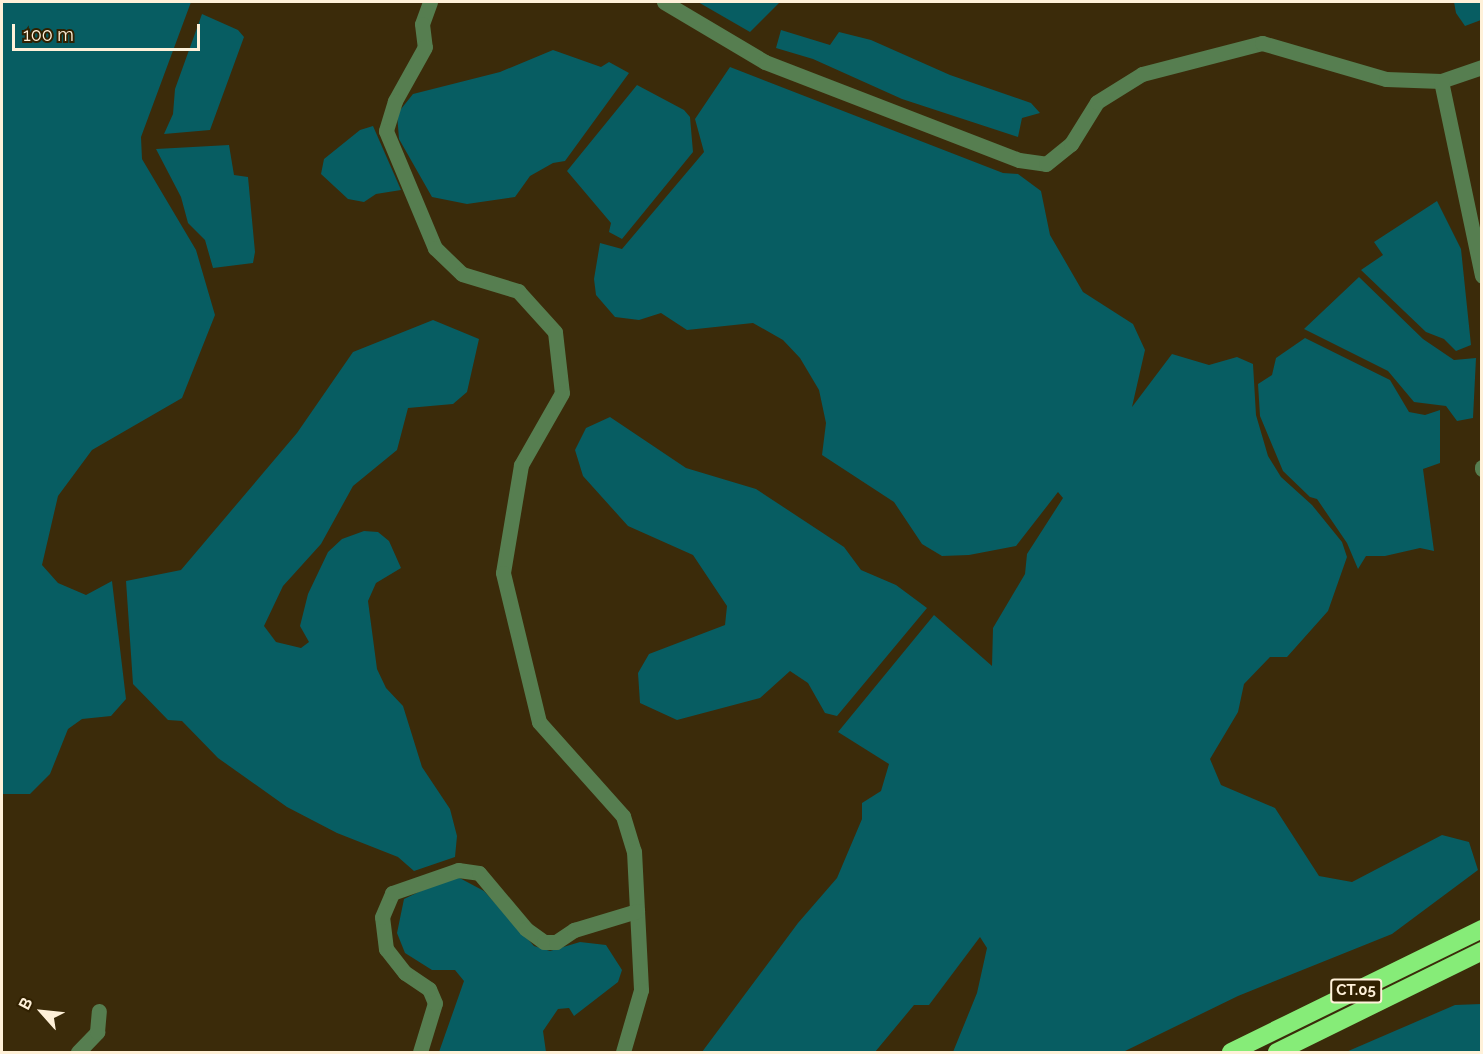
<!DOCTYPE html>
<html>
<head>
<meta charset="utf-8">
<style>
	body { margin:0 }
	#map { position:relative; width:1483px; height:1054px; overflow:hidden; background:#3b2b0a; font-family:Raleway,sans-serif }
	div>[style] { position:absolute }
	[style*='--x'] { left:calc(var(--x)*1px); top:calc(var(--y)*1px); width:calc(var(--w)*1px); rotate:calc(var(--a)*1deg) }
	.water>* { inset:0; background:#075d62 }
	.minor>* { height:15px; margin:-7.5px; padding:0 7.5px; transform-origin:7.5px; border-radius:7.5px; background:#567e50 }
	.highway>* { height:18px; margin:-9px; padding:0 9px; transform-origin:9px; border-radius:9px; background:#86ec78 }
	span { translate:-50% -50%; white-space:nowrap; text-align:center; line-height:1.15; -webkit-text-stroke:5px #312101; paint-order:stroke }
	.shield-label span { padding:2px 4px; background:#312101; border:2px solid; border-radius:4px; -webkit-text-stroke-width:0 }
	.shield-label { font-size:15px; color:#fff1d9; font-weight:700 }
	.frame { position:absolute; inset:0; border:3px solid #fff1d9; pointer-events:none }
	.north { position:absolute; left:12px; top:982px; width:60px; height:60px; -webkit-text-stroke:4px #312101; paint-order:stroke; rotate:297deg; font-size:16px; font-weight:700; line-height:24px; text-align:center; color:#fff1d9 }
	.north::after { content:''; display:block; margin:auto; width:21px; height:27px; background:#fff1d9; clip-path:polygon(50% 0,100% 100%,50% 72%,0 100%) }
	.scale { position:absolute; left:12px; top:24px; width:188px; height:27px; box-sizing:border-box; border:3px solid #fff1d9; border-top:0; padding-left:8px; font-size:18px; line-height:21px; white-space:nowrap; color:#fff1d9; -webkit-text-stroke:4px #312101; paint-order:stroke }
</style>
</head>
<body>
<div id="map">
	<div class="water">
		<i style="clip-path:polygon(2px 2px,191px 2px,141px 137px,142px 159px,196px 250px,215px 315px,182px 398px,92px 450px,58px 496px,42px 565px,58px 583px,86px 595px,112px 581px,126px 699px,111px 716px,82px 719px,68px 729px,50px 774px,30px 794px,2px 794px)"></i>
		<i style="clip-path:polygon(698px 2px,780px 2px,750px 32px)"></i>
		<i style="clip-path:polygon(1454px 2px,1481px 2px,1481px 20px,1465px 26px,1456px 13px)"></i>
		<i style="clip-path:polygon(202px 14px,238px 30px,244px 37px,210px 130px,164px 134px,173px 114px,175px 89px)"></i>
		<i style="clip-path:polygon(781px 30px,830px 45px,839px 32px,871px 40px,950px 75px,1031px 103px,1040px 113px,1022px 118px,1018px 137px,902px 99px,813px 59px,776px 48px)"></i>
		<i style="clip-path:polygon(553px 50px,601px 67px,609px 62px,629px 73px,565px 161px,553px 163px,530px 176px,515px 197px,467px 204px,432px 197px,399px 139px,397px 114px,413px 94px,500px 72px)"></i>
		<i style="clip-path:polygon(730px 67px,1003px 173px,1018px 174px,1041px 191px,1050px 235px,1083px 292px,1133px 324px,1145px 350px,1132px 407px,1172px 354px,1209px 365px,1237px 357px,1253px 364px,1256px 415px,1268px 456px,1281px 477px,1312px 505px,1342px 542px,1347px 557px,1328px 611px,1287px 657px,1270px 657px,1244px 684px,1238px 712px,1210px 759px,1221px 785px,1275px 808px,1319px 876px,1352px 882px,1442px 835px,1469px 842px,1478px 870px,1392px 934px,1238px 996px,1123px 1052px,953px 1052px,977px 993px,987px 948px,980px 937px,929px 1005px,914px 1005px,875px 1052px,702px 1052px,798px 923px,837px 878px,862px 819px,862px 803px,881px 791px,889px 764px,838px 732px,934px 615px,992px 666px,993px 628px,1025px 574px,1027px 554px,1063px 498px,1058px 492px,1016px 546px,969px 555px,942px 556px,922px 544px,894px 502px,822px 455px,826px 423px,819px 390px,800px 358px,783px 340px,753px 323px,687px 330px,661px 313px,639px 320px,615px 317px,596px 295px,594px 279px,600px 243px,622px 249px,704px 152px,695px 119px)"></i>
		<i style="clip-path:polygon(637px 85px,684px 110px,690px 117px,693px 152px,622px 239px,609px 232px,611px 223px,567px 171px)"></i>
		<i style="clip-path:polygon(373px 126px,401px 190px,376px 194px,364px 202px,348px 199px,321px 174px,324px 159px,360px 130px)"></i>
		<i style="clip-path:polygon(229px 145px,234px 175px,248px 177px,255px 252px,253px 263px,213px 268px,205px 240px,188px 223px,181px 197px,156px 149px)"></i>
		<i style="clip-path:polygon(1437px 201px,1461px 249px,1471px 345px,1456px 351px,1444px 339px,1426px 332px,1361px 270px,1383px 255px,1374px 242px)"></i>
		<i style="clip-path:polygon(1359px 277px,1423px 339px,1454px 360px,1476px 358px,1473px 418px,1457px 421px,1446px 406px,1414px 402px,1388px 371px,1304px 329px)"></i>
		<i style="clip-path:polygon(433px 320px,479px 339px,467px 392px,453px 404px,408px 408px,397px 450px,353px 486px,321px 544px,283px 586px,264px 626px,276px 642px,301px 648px,309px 642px,300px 626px,308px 594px,328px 552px,342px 539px,364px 531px,378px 532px,389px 541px,401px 568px,376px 583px,368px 601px,377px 669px,386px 688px,403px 706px,422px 767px,450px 809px,457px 836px,455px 857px,414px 871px,398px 857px,337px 833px,287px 807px,218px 758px,182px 721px,168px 720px,133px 684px,126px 581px,181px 570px,297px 433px,353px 352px)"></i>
		<i style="clip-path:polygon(1305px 338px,1390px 380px,1409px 412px,1425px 415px,1440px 410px,1440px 463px,1423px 469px,1434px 551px,1420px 548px,1385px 556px,1366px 556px,1358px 569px,1347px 543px,1317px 499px,1310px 497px,1283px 471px,1260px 416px,1258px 384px,1272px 375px,1276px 358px)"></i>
		<i style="clip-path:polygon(610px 417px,686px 468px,756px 489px,844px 547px,861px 570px,896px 585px,927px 608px,837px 716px,825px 713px,808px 683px,790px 671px,760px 698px,677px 720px,640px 703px,638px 673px,649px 654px,725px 625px,727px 606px,693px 555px,628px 526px,583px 476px,575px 450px,586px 428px)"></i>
		<i style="clip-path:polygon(454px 875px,484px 891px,534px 946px,550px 951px,580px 942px,606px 945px,622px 970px,618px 982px,574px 1016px,569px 1008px,558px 1009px,543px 1031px,546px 1052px,439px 1052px,464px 981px,455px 970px,432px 970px,405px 953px,397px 933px,404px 899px)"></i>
		<i style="clip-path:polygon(1481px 1004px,1481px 1052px,1346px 1052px,1455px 1005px)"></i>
	</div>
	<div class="minor">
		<i style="--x:430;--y:2;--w:23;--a:110"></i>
		<i style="--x:422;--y:24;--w:23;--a:83"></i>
		<i style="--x:425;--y:47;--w:62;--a:119.1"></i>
		<i style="--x:395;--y:101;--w:31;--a:107"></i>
		<i style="--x:386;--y:131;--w:127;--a:67.3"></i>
		<i style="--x:435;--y:248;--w:37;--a:44"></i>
		<i style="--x:462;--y:274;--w:59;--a:16.9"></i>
		<i style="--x:518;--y:291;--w:55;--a:47.9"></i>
		<i style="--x:555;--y:332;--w:61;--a:83.5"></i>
		<i style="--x:562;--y:393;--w:83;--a:119.7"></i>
		<i style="--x:521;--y:465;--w:109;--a:99.5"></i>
		<i style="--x:503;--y:573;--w:153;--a:76.4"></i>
		<i style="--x:539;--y:722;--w:126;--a:48.2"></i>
		<i style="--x:623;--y:816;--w:37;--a:73"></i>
		<i style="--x:634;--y:851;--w:139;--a:87.1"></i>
		<i style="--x:641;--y:990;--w:65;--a:106.2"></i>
		<i style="--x:664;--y:2;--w:117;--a:30.7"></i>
		<i style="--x:765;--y:62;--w:272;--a:21.1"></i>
		<i style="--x:1019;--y:160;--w:27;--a:8"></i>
		<i style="--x:1046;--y:164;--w:32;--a:-39"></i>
		<i style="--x:1071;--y:144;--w:49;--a:-58.2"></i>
		<i style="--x:1097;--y:102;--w:53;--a:-31.9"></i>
		<i style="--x:1142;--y:74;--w:124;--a:-14.5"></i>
		<i style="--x:1262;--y:43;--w:129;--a:16.2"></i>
		<i style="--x:1386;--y:79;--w:55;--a:2.1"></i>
		<i style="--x:1441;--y:81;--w:43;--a:-18.9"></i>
		<i style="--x:1441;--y:81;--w:199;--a:78.1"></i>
		<i style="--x:1482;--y:467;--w:2;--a:90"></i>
		<i style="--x:78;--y:1052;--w:28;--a:-46"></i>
		<i style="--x:97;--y:1032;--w:21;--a:-85"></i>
		<i style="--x:420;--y:1052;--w:51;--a:-73"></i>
		<i style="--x:435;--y:1003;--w:15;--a:-113"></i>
		<i style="--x:429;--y:989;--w:29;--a:-146"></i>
		<i style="--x:405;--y:973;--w:31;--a:-128"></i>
		<i style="--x:386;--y:949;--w:32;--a:-97"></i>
		<i style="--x:382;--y:917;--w:26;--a:-67"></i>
		<i style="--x:392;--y:893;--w:70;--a:-19.2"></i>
		<i style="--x:458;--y:870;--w:21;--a:8"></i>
		<i style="--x:479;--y:873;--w:73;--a:50"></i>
		<i style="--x:526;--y:929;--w:22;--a:36"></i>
		<i style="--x:544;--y:942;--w:12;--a:0"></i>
		<i style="--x:556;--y:942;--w:22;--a:-34"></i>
		<i style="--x:574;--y:930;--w:66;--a:-16.8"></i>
	</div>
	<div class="highway">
		<i style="--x:1231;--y:1052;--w:280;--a:-26.1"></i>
		<i style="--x:1277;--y:1052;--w:229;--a:-26.2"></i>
	</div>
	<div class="shield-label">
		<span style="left:1356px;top:991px">CT.05</span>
	</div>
	<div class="frame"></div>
	<div class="north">B</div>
	<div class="scale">100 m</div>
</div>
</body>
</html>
